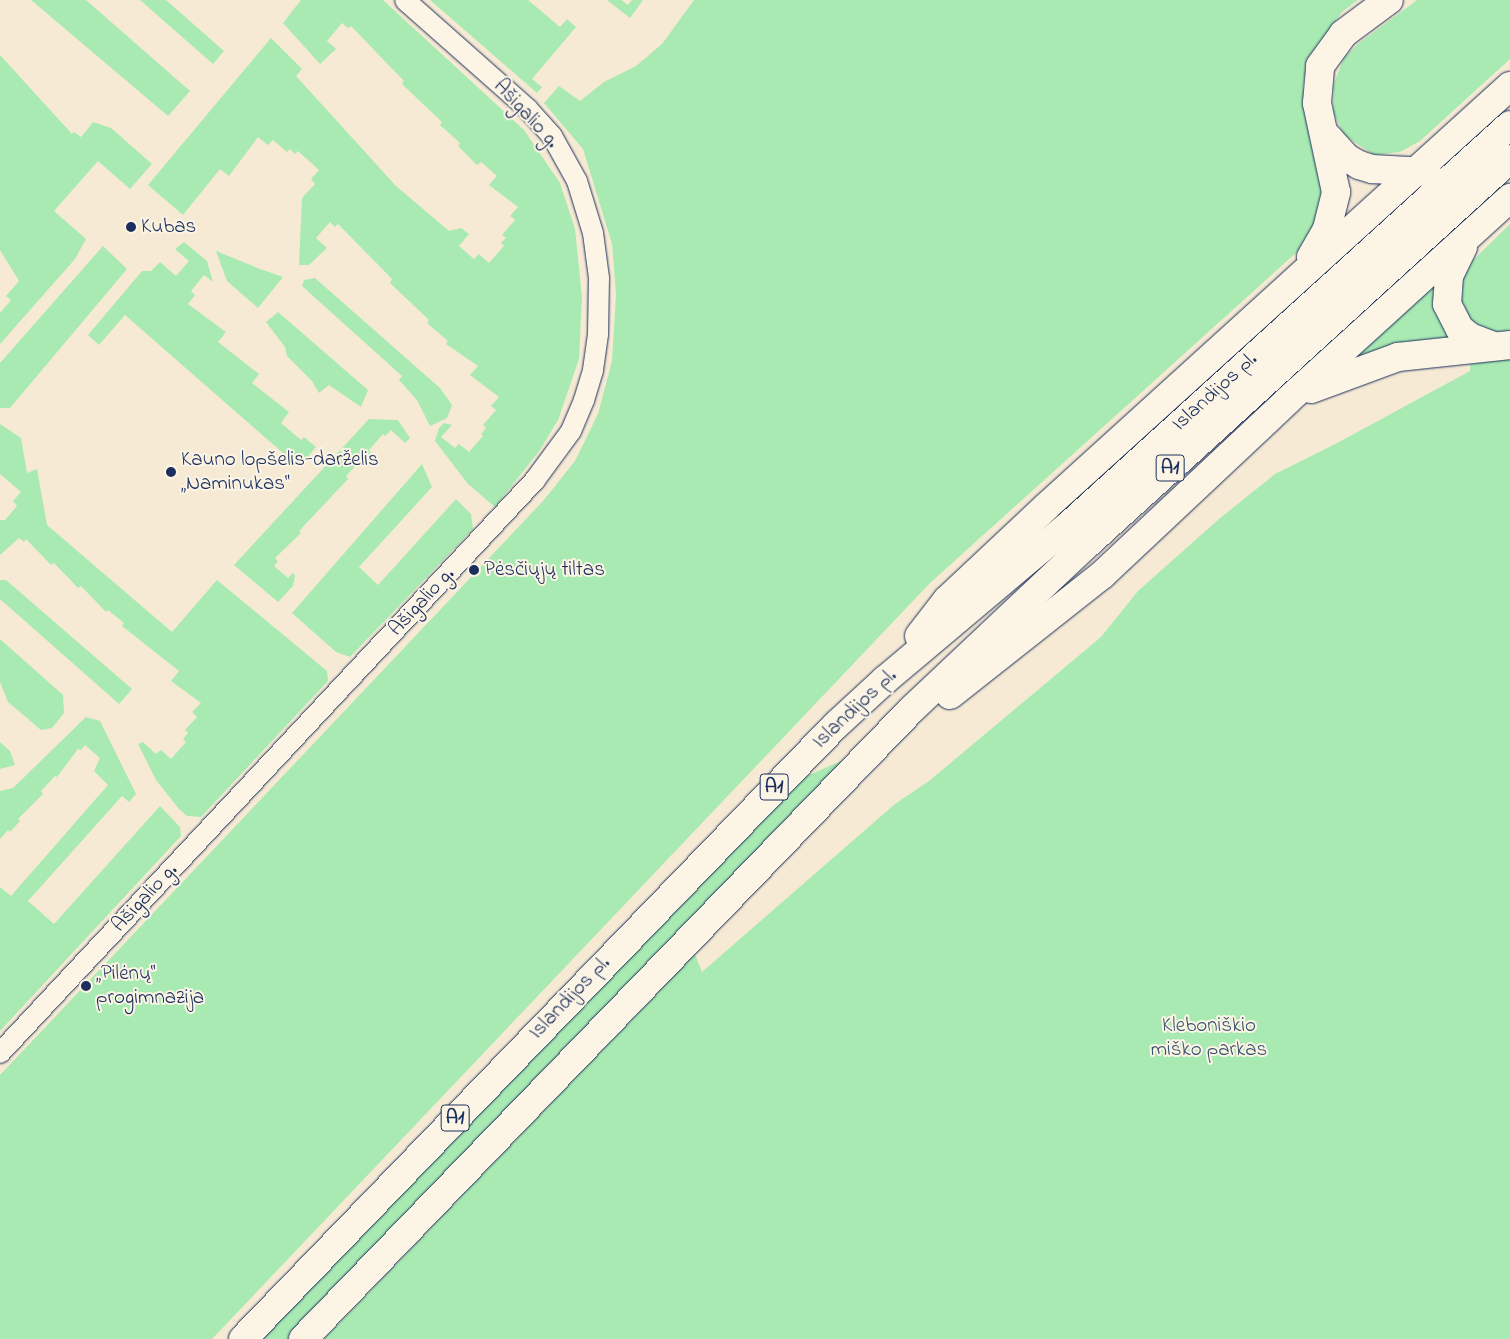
<!DOCTYPE html>
<html>
<head>
<meta charset="utf-8">
<style>
	body { margin:0 }
	#map { position:relative; width:1510px; height:1339px; overflow:hidden; background:#f6ead4; font-family:"Indie Flower",sans-serif }
	div>[style] { position:absolute }
	[style*='--x'] { left:calc(var(--x)*1px); top:calc(var(--y)*1px); width:calc(var(--w)*1px); rotate:calc(var(--a)*1deg) }
	.green>* { inset:0; background:#a9eab3 }
	.roads { filter:drop-shadow(0 0 1px #1b2f5e) drop-shadow(0 0 1px #1b2f5e) }
	.tertiary>* { height:20px; margin:-10px; padding:0 10px; transform-origin:10px; border-radius:10px; background:#fcf5e5 }
	.trunk>* { height:28px; margin:-14px; padding:0 14px; transform-origin:14px; border-radius:14px; background:#fcf5e5 }
	.dots>* { width:14px; height:14px; translate:-50% -50%; box-sizing:border-box; border:2px solid #fcf5e5; border-radius:50% }
	span { translate:-50% -50%; white-space:nowrap; text-align:center; line-height:1.15; -webkit-text-stroke:4px #fcf5e5; paint-order:stroke }
	.shield-label span { padding:1px 4px; background:#fcf5e5; border:1px solid; border-radius:4px; -webkit-text-stroke-width:0 }
	.shield-label { font-size:20px; color:#1b2f5e; font-weight:700 }
	.street-label { font-size:21px; color:#1b2f5e }
	.poi-label { font-size:21px; color:#1b2f5e }
	.left { translate:0 -50%; text-align:left }
	.park-label { font-size:21px; color:#37546f }
</style>
</head>
<body>
<div id="map">
	<div class="green">
		<i style="clip-path:polygon(31px 0,86px 0,190px 91px,168px 116px)"></i>
		<i style="clip-path:polygon(140px 0,166px 0,224px 51px,213px 64px)"></i>
		<i style="clip-path:polygon(301px 0,383px 0,524px 130px,560px 183px,575px 229px,582px 297px,579px 359px,558px 420px,540px 450px,495px 507px,468px 484px,435px 441px,439px 428px,444px 423px,452px 425px,441px 437px,455px 448px,459px 444px,469px 452px,483px 436px,481px 434px,486px 428px,483px 425px,496px 410px,491px 406px,499px 397px,470px 375px,478px 366px,446px 344px,448px 341px,427px 323px,429px 320px,390px 283px,392px 279px,338px 224px,335px 227px,330px 222px,316px 238px,327px 248px,309px 265px,299px 265px,302px 198px,315px 184px,311px 179px,319px 170px,298px 151px,295px 154px,290px 149px,287px 152px,273px 140px,268px 145px,258px 137px,229px 176px,220px 169px,183px 215px,148px 185px,271px 38px,302px 69px,296px 76px,396px 186px,449px 231px,461px 228px,469px 234px,459px 246px,474px 259px,479px 254px,489px 263px,504px 246px,501px 243px,506px 238px,502px 235px,515px 220px,510px 216px,518px 207px,489px 185px,497px 176px,481px 162px,477px 165px,458px 146px,460px 143px,440px 125px,442px 122px,402px 84px,404px 81px,351px 26px,348px 28px,342px 23px,327px 41px,336px 49px,320px 64px,283px 23px)"></i>
		<i style="clip-path:polygon(430px 0,528px 0,560px 27px,567px 19px,576px 27px,532px 79px,542px 87px,537px 93px)"></i>
		<i style="clip-path:polygon(607px 0,621px 0,628px 5px,632px 0,643px 0,630px 18px)"></i>
		<i style="clip-path:polygon(694px 0,1358px 0,1342px 12px,1308px 58px,1303px 87px,1326px 201px,1308px 242px,930px 583px,212px 1339px,0 1339px,0 1075px,543px 501px,575px 461px,598px 414px,612px 361px,616px 294px,612px 244px,583px 149px,544px 103px,559px 86px,580px 101px,604px 82px,636px 66px,662px 44px)"></i>
		<i style="clip-path:polygon(1417px 0,1510px 0,1510px 59px,1420px 141px,1400px 152px,1374px 155px,1344px 135px,1333px 112px,1334px 83px,1344px 58px,1358px 44px)"></i>
		<i style="clip-path:polygon(0 55px,72px 134px,74px 132px,81px 137px,93px 122px,111px 128px,152px 164px,130px 189px,98px 161px,54px 211px,86px 239px,75px 259px,0 344px,0 313px,11px 300px,6px 296px,19px 281px,0 250px)"></i>
		<i style="clip-path:polygon(1510px 224px,1510px 335px,1486px 334px,1458px 311px,1460px 273px)"></i>
		<i style="clip-path:polygon(184px 242px,207px 261px,213px 282px,204px 275px,191px 291px,195px 295px,188px 304px,226px 332px,218px 342px,259px 374px,252px 383px,289px 412px,281px 423px,301px 440px,304px 437px,316px 447px,299px 467px,125px 315px,99px 345px,88px 335px,142px 271px,151px 271px,160px 262px,176px 276px,189px 261px,175px 249px)"></i>
		<i style="clip-path:polygon(103px 246px,127px 269px,10px 408px,0 408px,0 363px)"></i>
		<i style="clip-path:polygon(216px 251px,260px 269px,283px 277px,258px 308px,227px 281px)"></i>
		<i style="clip-path:polygon(315px 278px,440px 388px,452px 405px,447px 418px,430px 426px,417px 400px,399px 380px,402px 376px,302px 286px,304px 280px)"></i>
		<i style="clip-path:polygon(1434px 285px,1437px 285px,1464px 341px,1349px 363px)"></i>
		<i style="clip-path:polygon(278px 312px,368px 390px,361px 407px,329px 385px,319px 393px,312px 381px,287px 356px,285px 347px,266px 322px)"></i>
		<i style="clip-path:polygon(1510px 355px,1510px 1339px,324px 1339px,695px 954px,702px 972px,895px 804px,929px 781px,1101px 637px,1138px 591px,1219px 519px,1275px 474px,1339px 442px,1470px 371px,1471px 357px)"></i>
		<i style="clip-path:polygon(369px 419px,398px 420px,410px 438px,405px 443px,391px 430px,385px 436px,383px 434px,369px 450px,371px 452px,362px 463px,360px 461px,346px 476px,348px 479px,299px 531px,301px 533px,275px 558px,278px 561px,274px 566px,288px 578px,293px 573px,295px 576px,293px 586px,278px 602px,234px 565px)"></i>
		<i style="clip-path:polygon(0 424px,21px 438px,27px 473px,37px 469px,47px 525px,172px 632px,217px 580px,327px 671px,328px 681px,201px 817px,187px 816px,179px 809px,156px 780px,138px 744px,143px 742px,156px 754px,161px 750px,171px 759px,186px 742px,183px 739px,188px 733px,185px 730px,197px 717px,192px 712px,201px 703px,171px 681px,179px 671px,122px 626px,124px 623px,108px 610px,106px 612px,81px 586px,78px 588px,54px 563px,51px 565px,26px 539px,24px 542px,19px 538px,0 555px,0 520px,5px 520px,17px 506px,13px 501px,21px 492px,0 474px)"></i>
		<i style="clip-path:polygon(422px 464px,432px 487px,359px 567px,378px 585px,456px 499px,471px 514px,473px 529px,350px 657px,336px 652px,292px 613px)"></i>
		<i style="clip-path:polygon(0 580px,6px 580px,132px 689px,119px 704px,0 599px)"></i>
		<i style="clip-path:polygon(0 639px,63px 695px,64px 713px,52px 728px,41px 730px,8px 702px,0 682px)"></i>
		<i style="clip-path:polygon(86px 717px,100px 721px,136px 794px,129px 802px,122px 796px,28px 901px,54px 924px,160px 806px,180px 827px,181px 836px,0 1031px,0 887px,11px 896px,108px 785px,94px 771px,100px 758px,85px 745px,81px 750px,78px 749px,57px 777px,55px 776px,41px 791px,43px 794px,18px 819px,20px 821px,10px 832px,8px 830px,0 839px,0 791px,13px 788px)"></i>
		<i style="clip-path:polygon(0 742px,10px 751px,15px 765px,0 769px)"></i>
		<i style="clip-path:polygon(846px 759px,290px 1339px,258px 1339px,795px 781px)"></i>
	</div>
	<div class="roads">
		<div class="tertiary">
			<i style="--x:0;--y:1053;--w:784;--a:-46.96"></i>
			<i style="--x:535;--y:480;--w:61;--a:-53.7"></i>
			<i style="--x:571;--y:431;--w:34;--a:-67"></i>
			<i style="--x:584;--y:400;--w:31;--a:-73"></i>
			<i style="--x:593;--y:370;--w:36;--a:-82"></i>
			<i style="--x:598;--y:334;--w:56;--a:-89"></i>
			<i style="--x:599;--y:278;--w:45;--a:-97.6"></i>
			<i style="--x:593;--y:233;--w:54;--a:-107.1"></i>
			<i style="--x:577;--y:181;--w:51;--a:-119.1"></i>
			<i style="--x:552;--y:136;--w:36;--a:-132"></i>
			<i style="--x:528;--y:109;--w:164;--a:-138.5"></i>
		</div>
		<div class="trunk">
			<i style="--x:1326;--y:135;--w:31;--a:48"></i>
			<i style="--x:1347;--y:158;--w:14;--a:30"></i>
			<i style="--x:1359;--y:165;--w:14;--a:17"></i>
			<i style="--x:1372;--y:169;--w:55;--a:3.1"></i>
			<i style="--x:1463;--y:247;--w:32;--a:116"></i>
			<i style="--x:1449;--y:276;--w:28;--a:94"></i>
			<i style="--x:1447;--y:304;--w:28;--a:63"></i>
			<i style="--x:1460;--y:329;--w:13;--a:39"></i>
			<i style="--x:1470;--y:337;--w:26;--a:21"></i>
			<i style="--x:1311;--y:257;--w:32;--a:-60"></i>
			<i style="--x:1327;--y:229;--w:38;--a:-76"></i>
			<i style="--x:1336;--y:192;--w:91;--a:-102.1"></i>
			<i style="--x:1317;--y:103;--w:37;--a:-85"></i>
			<i style="--x:1320;--y:66;--w:39;--a:-54"></i>
			<i style="--x:1343;--y:34;--w:57;--a:-36.5"></i>
			<i style="--x:1311;--y:389;--w:93;--a:-20.2"></i>
			<i style="--x:1398;--y:357;--w:113;--a:-6.1"></i>
			<i style="--x:919;--y:636;--w:46;--a:-52.1"></i>
			<i style="--x:947;--y:600;--w:137;--a:-43.2"></i>
			<i style="--x:1047;--y:506;--w:625;--a:-42.21"></i>
			<i style="--x:950;--y:695;--w:194;--a:-38.3"></i>
			<i style="--x:1102;--y:575;--w:254;--a:-43.2"></i>
			<i style="--x:1287;--y:401;--w:302;--a:-42.3"></i>
			<i style="--x:243;--y:1339;--w:854;--a:-46"></i>
			<i style="--x:836;--y:725;--w:67;--a:-42.6"></i>
			<i style="--x:885;--y:680;--w:238;--a:-40.1"></i>
			<i style="--x:1067;--y:527;--w:598;--a:-42.22"></i>
			<i style="--x:303;--y:1339;--w:876;--a:-45.97"></i>
			<i style="--x:912;--y:709;--w:238;--a:-43.3"></i>
			<i style="--x:1085;--y:546;--w:575;--a:-42.32"></i>
		</div>
	</div>
	<div class="dots">
		<i style="left:131px;top:227px;background:#1b2f5e"></i>
		<i style="left:171px;top:472px;background:#1b2f5e"></i>
		<i style="left:474px;top:570px;background:#1b2f5e"></i>
		<i style="left:86px;top:986px;background:#1b2f5e"></i>
	</div>
	<div class="shield-label">
		<span style="left:1170px;top:468px">A1</span>
		<span style="left:774px;top:787px">A1</span>
		<span style="left:455px;top:1118px">A1</span>
	</div>
	<div class="street-label">
		<span style="left:526px;top:114px;rotate:47deg">Ašigalio g.</span>
		<span style="left:1215px;top:392px;rotate:-42deg">Islandijos pl.</span>
		<span style="left:422px;top:602px;rotate:-47deg">Ašigalio g.</span>
		<span style="left:855px;top:709px;rotate:-43deg">Islandijos pl.</span>
		<span style="left:145px;top:898px;rotate:-47deg">Ašigalio g.</span>
		<span style="left:570px;top:998px;rotate:-46deg">Islandijos pl.</span>
	</div>
	<div class="poi-label">
		<span class="left" style="left:141px;top:227px">Kubas</span>
		<span class="left" style="left:181px;top:472px">Kauno lopšelis-darželis<br>„Naminukas“</span>
		<span class="left" style="left:484px;top:570px">Pėsčiųjų tiltas</span>
		<span class="left" style="left:96px;top:986px">„Pilėnų“<br>progimnazija</span>
	</div>
	<div class="park-label">
		<span style="left:1209px;top:1038px">Kleboniškio<br>miško parkas</span>
	</div>
</div>
</body>
</html>
